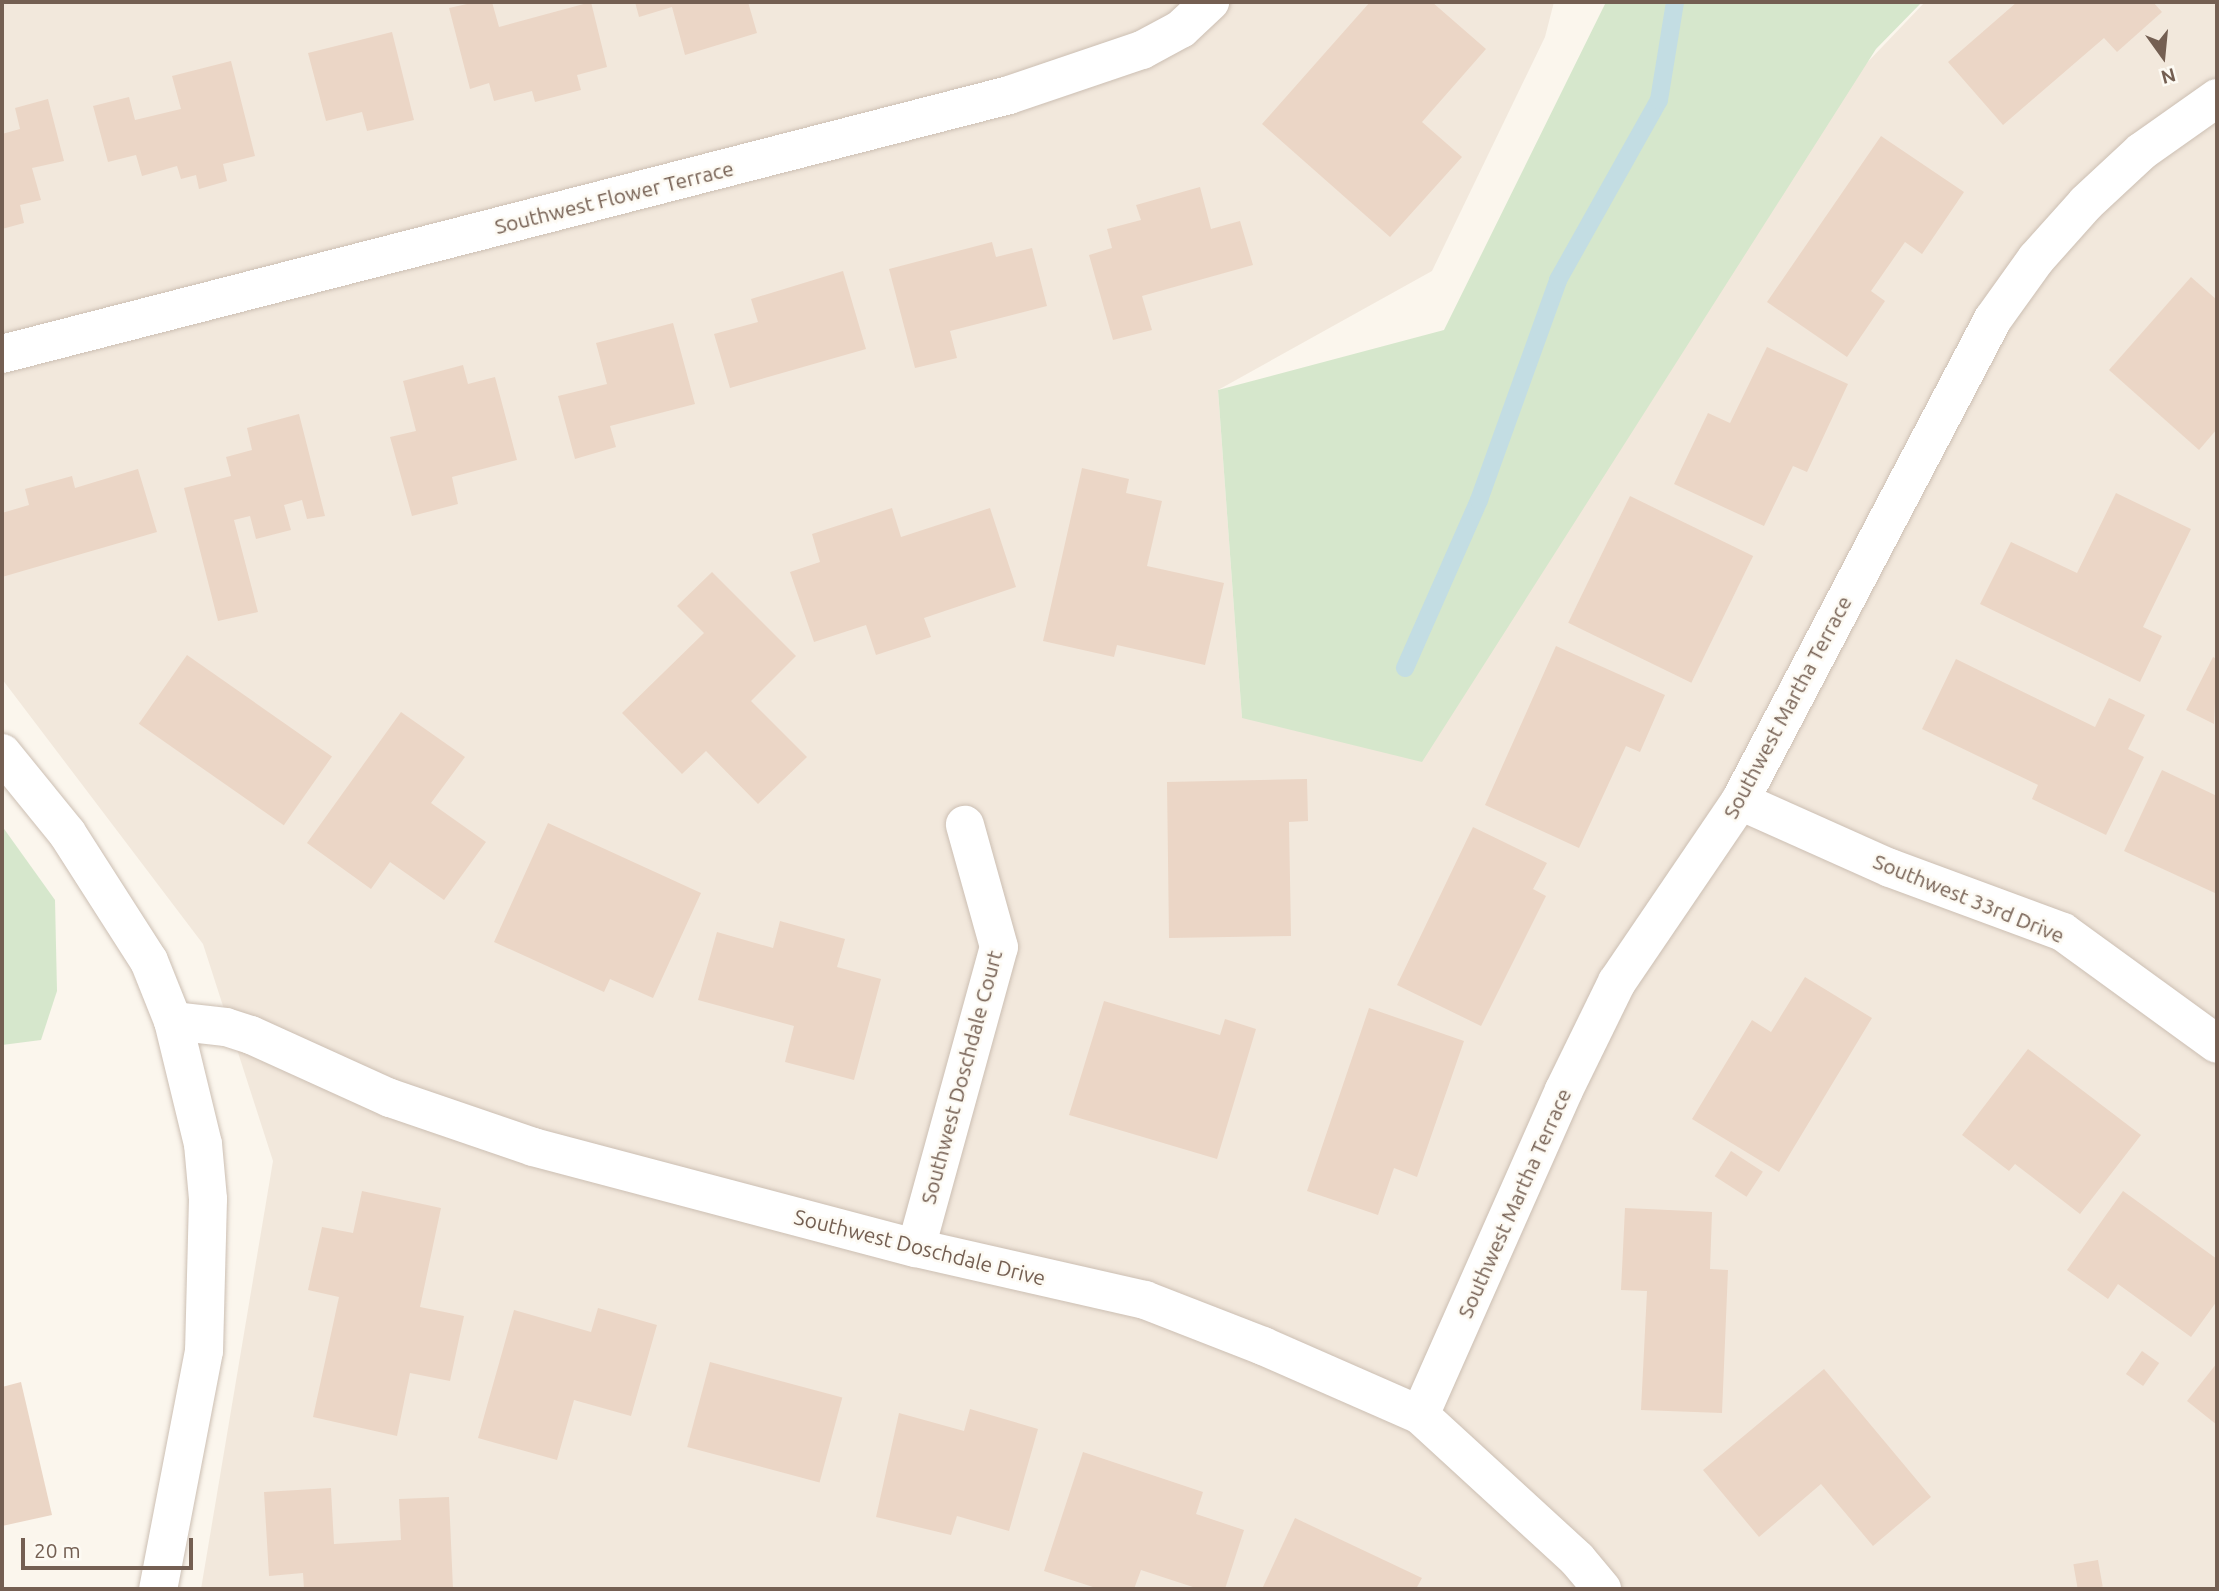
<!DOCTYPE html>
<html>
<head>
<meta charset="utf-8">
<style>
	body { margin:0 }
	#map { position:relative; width:2219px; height:1591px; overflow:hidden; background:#fbf6ed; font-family:Ubuntu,sans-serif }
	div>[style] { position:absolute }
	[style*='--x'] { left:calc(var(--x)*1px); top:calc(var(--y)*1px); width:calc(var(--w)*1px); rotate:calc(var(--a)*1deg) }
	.residential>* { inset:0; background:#f2e8dc }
	.green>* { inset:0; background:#d6e7cc }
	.stream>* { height:18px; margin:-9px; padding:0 9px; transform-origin:9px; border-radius:9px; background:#c3dde3 }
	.building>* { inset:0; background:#ebd6c6; transform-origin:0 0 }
	.roads { filter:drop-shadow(0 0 2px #ccbfb3) drop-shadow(0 0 2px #ccbfb3) }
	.street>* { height:38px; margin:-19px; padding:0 19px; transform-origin:19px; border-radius:19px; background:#fff }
	.secondary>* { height:38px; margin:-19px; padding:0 19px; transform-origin:19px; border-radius:19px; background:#fff }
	span { translate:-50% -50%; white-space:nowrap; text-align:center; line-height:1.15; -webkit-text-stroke:5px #fdfaf3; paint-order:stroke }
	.street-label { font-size:21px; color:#745f52 }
	.frame { position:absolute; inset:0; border:4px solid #745f52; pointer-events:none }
	.north { position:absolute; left:2128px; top:21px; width:70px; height:70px; -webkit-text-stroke:5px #fdfaf3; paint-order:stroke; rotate:165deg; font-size:19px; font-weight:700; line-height:28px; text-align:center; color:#745f52 }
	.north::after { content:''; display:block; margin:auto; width:24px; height:32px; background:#745f52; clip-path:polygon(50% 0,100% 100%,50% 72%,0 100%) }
	.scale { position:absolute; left:21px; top:1538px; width:172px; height:32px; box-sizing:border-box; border:4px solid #745f52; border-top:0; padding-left:9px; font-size:21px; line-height:24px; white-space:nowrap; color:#745f52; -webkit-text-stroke:5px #fdfaf3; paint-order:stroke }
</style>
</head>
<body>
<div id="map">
	<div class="residential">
		<i style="clip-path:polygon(2px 2px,1554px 2px,1545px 37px,1432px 271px,1218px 390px,1242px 718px,1925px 2px,2217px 2px,2217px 1589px,201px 1589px,273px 1161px,203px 944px,2px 679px)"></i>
	</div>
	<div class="green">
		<i style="clip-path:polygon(1606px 2px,1922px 2px,1876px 49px,1422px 762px,1242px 718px,1218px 390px,1444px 330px)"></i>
		<i style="clip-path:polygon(2px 826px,55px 900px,57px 991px,41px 1040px,2px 1045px)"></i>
	</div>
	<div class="stream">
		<i style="--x:1405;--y:668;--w:184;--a:-66.2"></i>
		<i style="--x:1479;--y:500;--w:234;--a:-70.2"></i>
		<i style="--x:1558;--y:280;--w:206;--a:-60.7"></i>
		<i style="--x:1659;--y:100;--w:99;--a:-80.7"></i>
	</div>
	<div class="building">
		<i style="clip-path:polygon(476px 2px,492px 2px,499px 27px,591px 2px,607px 67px,577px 75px,581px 90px,535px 102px,532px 91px,494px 101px,489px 83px,470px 89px,449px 8px)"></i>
		<i style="clip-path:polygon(635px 2px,748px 2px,757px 33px,685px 55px,672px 7px,639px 17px)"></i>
		<i style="clip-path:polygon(1370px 2px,1432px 2px,1486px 49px,1422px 122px,1462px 157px,1390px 237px,1262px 124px)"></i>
		<i style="clip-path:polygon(2017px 2px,2153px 2px,2162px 12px,2117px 52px,2104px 38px,2003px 125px,1948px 62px)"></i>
		<i style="clip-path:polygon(392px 32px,414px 120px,367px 131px,362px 112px,326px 121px,308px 53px)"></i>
		<i style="clip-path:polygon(231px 61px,255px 156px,223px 164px,227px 181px,199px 189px,196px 175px,181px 179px,177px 166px,142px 176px,136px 155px,108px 162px,93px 106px,129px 97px,135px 120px,181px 109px,172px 76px)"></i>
		<i style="clip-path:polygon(48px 99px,64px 161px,32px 168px,41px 200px,20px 205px,24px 223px,2px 229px,2px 134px,20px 129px,15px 108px)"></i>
		<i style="clip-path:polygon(1881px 136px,1964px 192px,1922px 254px,1905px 242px,1871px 291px,1885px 301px,1847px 357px,1767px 302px)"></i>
		<i style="clip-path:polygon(1200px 187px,1211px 229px,1240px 221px,1253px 265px,1142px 296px,1152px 330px,1113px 340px,1089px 255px,1112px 248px,1107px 229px,1141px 220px,1136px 205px)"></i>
		<i style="clip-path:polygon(992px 242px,996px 257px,1032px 248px,1047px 306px,950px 331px,957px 358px,915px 368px,889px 269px)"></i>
		<i style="clip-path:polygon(843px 271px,866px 349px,730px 388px,714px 334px,758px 322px,751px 299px)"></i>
		<i style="clip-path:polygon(2191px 277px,2217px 300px,2217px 429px,2199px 450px,2109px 370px)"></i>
		<i style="clip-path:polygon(673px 323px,695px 404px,610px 426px,616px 447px,575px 459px,558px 396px,607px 384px,596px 343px)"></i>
		<i style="clip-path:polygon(1767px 347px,1848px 384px,1807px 472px,1793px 466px,1764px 526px,1674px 484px,1708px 413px,1730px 423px)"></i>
		<i style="clip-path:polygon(463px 365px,468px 384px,495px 377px,517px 460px,452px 477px,458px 504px,412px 516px,390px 437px,416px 431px,403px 381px)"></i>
		<i style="clip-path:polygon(299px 414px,325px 516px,307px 519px,302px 500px,284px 505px,291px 530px,256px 539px,250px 516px,234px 520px,258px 612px,218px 621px,184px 488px,231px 476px,226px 457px,252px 450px,247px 428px)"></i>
		<i style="clip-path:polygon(1082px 468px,1129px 479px,1126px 493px,1162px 501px,1147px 566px,1224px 583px,1205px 665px,1117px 645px,1114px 657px,1043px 641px)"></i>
		<i style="clip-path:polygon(138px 469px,157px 532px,2px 577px,2px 513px,29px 505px,25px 489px,72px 476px,75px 488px)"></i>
		<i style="clip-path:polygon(2116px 493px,2191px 529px,2143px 627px,2162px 636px,2140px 682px,1980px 604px,2011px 542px,2077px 573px)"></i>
		<i style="left:1630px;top:496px;width:137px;height:141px;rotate:26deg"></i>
		<i style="clip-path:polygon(892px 508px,901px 537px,990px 508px,1016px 587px,924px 618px,931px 637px,876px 655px,866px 625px,814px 642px,790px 572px,820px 562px,812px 534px)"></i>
		<i style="clip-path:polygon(712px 572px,796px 656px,751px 701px,807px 757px,758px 804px,706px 751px,682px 774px,622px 713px,704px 633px,677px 606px)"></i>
		<i style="clip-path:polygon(1556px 646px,1665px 695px,1640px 752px,1626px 746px,1579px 848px,1485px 805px)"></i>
		<i style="left:187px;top:655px;width:177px;height:84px;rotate:35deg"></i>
		<i style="clip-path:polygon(2213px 657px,2217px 659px,2214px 724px,2186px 710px)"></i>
		<i style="clip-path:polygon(1956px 659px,2095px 727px,2109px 698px,2145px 715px,2128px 749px,2144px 757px,2106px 835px,2032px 799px,2038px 785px,1922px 729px)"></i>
		<i style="clip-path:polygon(401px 712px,465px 757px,431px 803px,486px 842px,444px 900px,390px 862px,371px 889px,307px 843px)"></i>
		<i style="clip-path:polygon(2162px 770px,2217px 796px,2217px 894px,2124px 851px)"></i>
		<i style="clip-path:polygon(1307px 779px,1308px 821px,1289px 822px,1291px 936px,1169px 938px,1167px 782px)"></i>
		<i style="clip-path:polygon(548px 823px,701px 893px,653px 998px,610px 979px,604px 992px,494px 942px)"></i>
		<i style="clip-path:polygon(1473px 827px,1547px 863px,1533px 889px,1546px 896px,1481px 1026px,1397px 985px)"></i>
		<i style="clip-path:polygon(780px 921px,845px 939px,837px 967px,881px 979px,854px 1080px,785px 1062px,794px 1026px,698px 1000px,717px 932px,773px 948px)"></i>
		<i style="clip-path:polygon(1805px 977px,1872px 1018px,1779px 1172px,1692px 1119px,1752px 1020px,1771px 1032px)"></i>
		<i style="clip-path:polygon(1104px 1001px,1220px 1035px,1225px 1019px,1256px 1029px,1217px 1159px,1069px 1115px)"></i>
		<i style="clip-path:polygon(1369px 1008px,1464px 1041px,1417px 1177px,1394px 1168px,1378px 1215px,1307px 1191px)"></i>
		<i style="clip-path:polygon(2028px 1049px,2141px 1135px,2080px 1214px,2015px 1164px,2009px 1171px,1962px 1135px)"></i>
		<i style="left:1731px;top:1151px;width:38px;height:30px;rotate:33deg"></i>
		<i style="clip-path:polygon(362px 1191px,441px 1208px,420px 1307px,464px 1316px,450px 1381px,410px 1373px,397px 1436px,313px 1417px,339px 1297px,308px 1290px,322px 1227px,353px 1233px)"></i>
		<i style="clip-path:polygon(2123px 1191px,2217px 1259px,2217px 1301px,2191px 1337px,2118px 1284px,2108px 1299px,2067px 1270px)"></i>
		<i style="clip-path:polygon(1625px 1208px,1712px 1212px,1710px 1269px,1728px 1270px,1722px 1413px,1641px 1410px,1647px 1291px,1621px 1290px)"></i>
		<i style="clip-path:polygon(598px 1308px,657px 1325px,631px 1416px,574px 1400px,557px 1460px,478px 1438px,514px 1310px,591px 1332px)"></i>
		<i style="left:2142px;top:1351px;width:21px;height:28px;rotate:35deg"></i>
		<i style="left:710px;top:1362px;width:137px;height:88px;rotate:15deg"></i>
		<i style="clip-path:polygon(2217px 1363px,2217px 1425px,2187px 1401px)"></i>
		<i style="clip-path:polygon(1824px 1369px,1931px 1497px,1873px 1546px,1821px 1484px,1759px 1537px,1703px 1470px)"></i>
		<i style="clip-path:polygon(21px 1382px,52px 1515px,2px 1526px,2px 1387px)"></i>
		<i style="clip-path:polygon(970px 1409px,1038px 1429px,1009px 1531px,957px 1516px,951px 1535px,876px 1517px,899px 1413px,964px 1431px)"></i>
		<i style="clip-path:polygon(1083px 1452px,1203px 1492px,1196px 1514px,1244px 1530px,1225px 1589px,1199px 1589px,1141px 1570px,1134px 1589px,1099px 1589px,1044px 1571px)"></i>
		<i style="clip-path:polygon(331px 1488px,334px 1544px,401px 1540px,399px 1499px,449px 1497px,453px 1589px,304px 1589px,303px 1573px,269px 1576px,264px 1492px)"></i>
		<i style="clip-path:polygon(1295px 1518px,1422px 1578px,1416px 1589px,1262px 1589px)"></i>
		<i style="left:2098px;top:1560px;width:27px;height:25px;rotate:80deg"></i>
	</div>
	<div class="roads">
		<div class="street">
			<i style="--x:2;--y:354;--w:1040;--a:-14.42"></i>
			<i style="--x:1009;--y:95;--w:140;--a:-18.7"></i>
			<i style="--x:1142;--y:50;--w:44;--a:-28.3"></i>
			<i style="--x:1181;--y:29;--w:40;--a:-43"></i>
			<i style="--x:1740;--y:801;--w:164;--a:24.1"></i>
			<i style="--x:1890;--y:868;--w:184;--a:20.3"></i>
			<i style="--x:2063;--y:932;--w:190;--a:36"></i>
			<i style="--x:173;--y:1021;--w:53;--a:6.5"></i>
			<i style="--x:226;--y:1027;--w:26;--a:18"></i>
			<i style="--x:251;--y:1035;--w:153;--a:24.4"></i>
			<i style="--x:390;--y:1098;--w:151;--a:18.9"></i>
			<i style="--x:533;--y:1147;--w:396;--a:14.8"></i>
			<i style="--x:916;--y:1248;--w:235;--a:12.8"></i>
			<i style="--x:1145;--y:1300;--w:127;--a:21.3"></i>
			<i style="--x:1263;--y:1346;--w:171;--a:23.7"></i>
			<i style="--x:1420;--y:1415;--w:213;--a:42.5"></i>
			<i style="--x:1577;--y:1559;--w:39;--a:50"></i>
			<i style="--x:916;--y:1248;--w:312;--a:-74.6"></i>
			<i style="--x:999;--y:947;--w:127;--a:-105.6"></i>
			<i style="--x:1420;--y:1415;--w:355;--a:-66.1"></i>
			<i style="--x:1564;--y:1090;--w:120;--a:-63.9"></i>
			<i style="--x:1617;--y:982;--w:219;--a:-55.8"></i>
			<i style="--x:1740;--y:801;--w:544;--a:-62.31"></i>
			<i style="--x:1993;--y:319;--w:74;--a:-54.4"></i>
			<i style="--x:2036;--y:259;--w:75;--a:-48.2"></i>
			<i style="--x:2086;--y:203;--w:76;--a:-42.9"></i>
			<i style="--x:2142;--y:151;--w:92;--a:-35.2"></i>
		</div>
		<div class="secondary">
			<i style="--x:2;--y:753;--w:103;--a:50.9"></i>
			<i style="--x:67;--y:833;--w:152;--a:57.4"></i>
			<i style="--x:149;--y:961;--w:65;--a:68.2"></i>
			<i style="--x:173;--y:1021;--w:127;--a:76.3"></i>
			<i style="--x:203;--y:1144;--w:55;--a:84.8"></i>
			<i style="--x:208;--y:1199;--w:152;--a:91.5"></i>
			<i style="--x:204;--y:1351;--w:242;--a:100.9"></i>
		</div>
	</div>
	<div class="street-label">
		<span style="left:614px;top:197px;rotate:-14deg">Southwest Flower Terrace</span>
		<span style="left:1787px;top:707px;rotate:-62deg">Southwest Martha Terrace</span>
		<span style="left:1969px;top:898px;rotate:22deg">Southwest 33rd Drive</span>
		<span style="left:961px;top:1077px;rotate:-75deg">Southwest Doschdale Court</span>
		<span style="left:1514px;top:1203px;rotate:-66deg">Southwest Martha Terrace</span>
		<span style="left:920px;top:1247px;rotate:14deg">Southwest Doschdale Drive</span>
	</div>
	<div class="frame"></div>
	<div class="north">N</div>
	<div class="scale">20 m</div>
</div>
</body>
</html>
